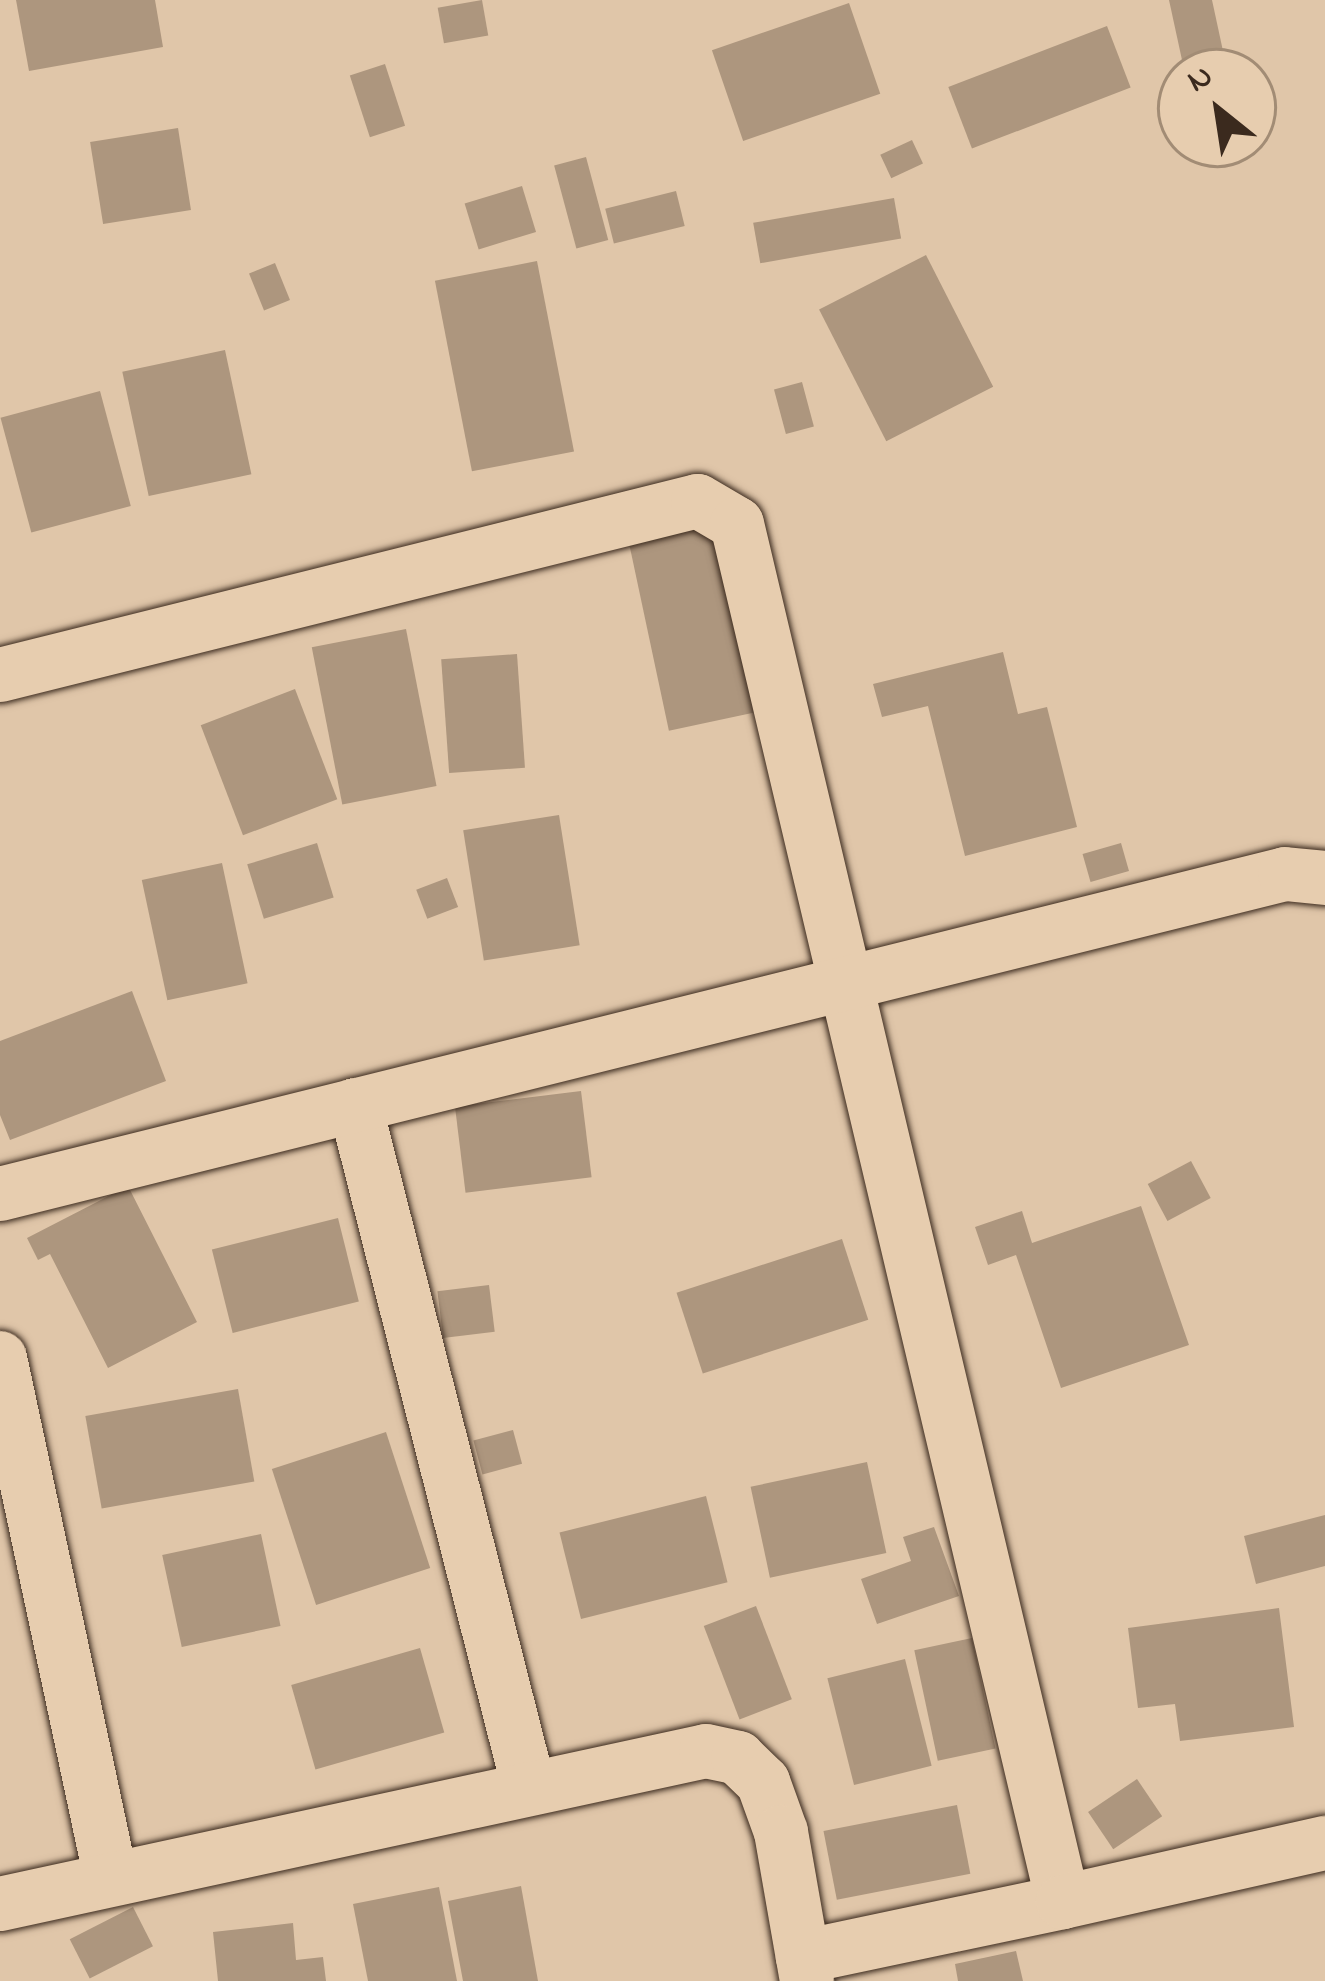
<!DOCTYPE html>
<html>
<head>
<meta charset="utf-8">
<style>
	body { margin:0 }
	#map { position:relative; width:1325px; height:1981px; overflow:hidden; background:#e0c6a9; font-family:"Indie Flower",sans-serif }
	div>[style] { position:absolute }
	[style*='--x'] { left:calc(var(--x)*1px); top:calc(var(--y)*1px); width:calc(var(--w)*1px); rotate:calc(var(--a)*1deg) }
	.building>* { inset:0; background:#ad967e; transform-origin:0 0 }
	.roads { filter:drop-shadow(0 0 3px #3b2a1e) drop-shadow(0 0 3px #3b2a1e) }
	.minor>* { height:54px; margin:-27px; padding:0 27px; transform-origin:27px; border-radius:27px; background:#e7cdaf }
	span { translate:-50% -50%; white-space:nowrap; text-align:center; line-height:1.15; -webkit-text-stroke:9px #e7cdaf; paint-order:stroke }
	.north { position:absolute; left:1157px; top:48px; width:120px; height:120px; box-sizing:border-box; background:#e7cdaf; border:3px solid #a28c75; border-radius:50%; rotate:330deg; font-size:33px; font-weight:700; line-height:48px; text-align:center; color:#3b2a1e }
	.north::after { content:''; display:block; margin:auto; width:42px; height:54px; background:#3b2a1e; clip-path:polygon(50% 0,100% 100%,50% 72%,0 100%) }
</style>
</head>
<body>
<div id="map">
	<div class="building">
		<i style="clip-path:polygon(16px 0,155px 0,163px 47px,29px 71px)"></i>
		<i style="left:482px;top:0;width:36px;height:45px;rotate:80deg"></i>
		<i style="clip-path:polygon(1169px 0,1212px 0,1223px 51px,1182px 60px)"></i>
		<i style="left:849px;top:3px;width:96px;height:145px;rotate:71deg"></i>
		<i style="left:1107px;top:26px;width:66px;height:170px;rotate:69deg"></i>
		<i style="left:385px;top:64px;width:65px;height:37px;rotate:72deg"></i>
		<i style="left:178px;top:128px;width:83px;height:89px;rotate:81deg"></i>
		<i style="left:912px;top:140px;width:26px;height:35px;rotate:65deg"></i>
		<i style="left:586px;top:157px;width:86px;height:33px;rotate:75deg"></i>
		<i style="left:522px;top:186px;width:48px;height:60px;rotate:73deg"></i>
		<i style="left:676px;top:191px;width:36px;height:73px;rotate:76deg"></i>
		<i style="left:894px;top:198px;width:41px;height:143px;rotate:80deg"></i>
		<i style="left:926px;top:255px;width:148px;height:120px;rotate:63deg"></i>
		<i style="left:537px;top:261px;width:194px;height:104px;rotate:79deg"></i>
		<i style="left:275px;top:263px;width:40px;height:28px;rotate:68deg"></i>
		<i style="left:225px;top:350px;width:127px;height:105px;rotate:78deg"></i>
		<i style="left:802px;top:382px;width:46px;height:29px;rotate:75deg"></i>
		<i style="left:100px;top:391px;width:119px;height:103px;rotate:75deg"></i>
		<i style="left:718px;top:524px;width:192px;height:91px;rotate:78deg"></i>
		<i style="left:406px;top:629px;width:160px;height:96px;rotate:79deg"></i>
		<i style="clip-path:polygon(1003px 652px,1018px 714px,1047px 707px,1077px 827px,965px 856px,928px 706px,882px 717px,873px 684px)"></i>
		<i style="left:517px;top:654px;width:114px;height:76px;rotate:86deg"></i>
		<i style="left:295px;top:689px;width:118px;height:101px;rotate:69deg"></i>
		<i style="left:559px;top:815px;width:132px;height:97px;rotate:81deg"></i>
		<i style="left:317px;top:843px;width:57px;height:73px;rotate:73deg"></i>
		<i style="left:1121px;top:843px;width:29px;height:40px;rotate:74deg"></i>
		<i style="left:222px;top:863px;width:123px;height:82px;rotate:78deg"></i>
		<i style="left:447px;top:878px;width:31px;height:33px;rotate:69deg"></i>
		<i style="clip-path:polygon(132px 991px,166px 1081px,10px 1140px,0 1115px,0 1041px)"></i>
		<i style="left:581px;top:1091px;width:87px;height:127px;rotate:83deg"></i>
		<i style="left:1191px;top:1161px;width:42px;height:49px;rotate:62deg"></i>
		<i style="clip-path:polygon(128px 1186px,197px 1322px,108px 1368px,50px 1254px,38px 1260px,27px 1238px)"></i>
		<i style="clip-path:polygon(1141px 1206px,1189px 1345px,1061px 1388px,1016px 1255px,988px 1265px,975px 1227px,1022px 1211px,1032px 1243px)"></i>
		<i style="left:338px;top:1218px;width:86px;height:130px;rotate:76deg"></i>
		<i style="left:842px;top:1239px;width:85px;height:174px;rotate:72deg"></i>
		<i style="left:489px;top:1285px;width:47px;height:52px;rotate:83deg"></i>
		<i style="left:238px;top:1389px;width:94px;height:155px;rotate:80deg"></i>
		<i style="left:513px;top:1430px;width:35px;height:41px;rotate:75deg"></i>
		<i style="left:386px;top:1432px;width:143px;height:120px;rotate:72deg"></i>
		<i style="left:867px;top:1462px;width:93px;height:119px;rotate:78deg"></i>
		<i style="left:706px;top:1496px;width:89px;height:151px;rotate:76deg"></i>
		<i style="clip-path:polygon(1325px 1515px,1325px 1566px,1256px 1584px,1244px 1536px)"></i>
		<i style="clip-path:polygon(934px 1527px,959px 1596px,877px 1624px,861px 1579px,911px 1561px,903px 1537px)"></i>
		<i style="left:261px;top:1534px;width:94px;height:101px;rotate:78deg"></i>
		<i style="left:756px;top:1606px;width:100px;height:56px;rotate:69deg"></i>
		<i style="clip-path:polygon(1279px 1608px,1294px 1727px,1180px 1741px,1175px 1704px,1138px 1708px,1128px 1628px)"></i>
		<i style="left:972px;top:1638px;width:113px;height:59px;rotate:78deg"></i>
		<i style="left:420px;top:1648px;width:88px;height:134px;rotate:74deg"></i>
		<i style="left:905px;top:1659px;width:110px;height:80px;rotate:76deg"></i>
		<i style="left:1137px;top:1779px;width:45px;height:59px;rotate:56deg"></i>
		<i style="left:957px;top:1805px;width:70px;height:136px;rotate:79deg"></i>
		<i style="clip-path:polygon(521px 1886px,538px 1981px,463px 1981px,448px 1901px)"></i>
		<i style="clip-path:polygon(439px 1887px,457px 1981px,368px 1981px,353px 1904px)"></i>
		<i style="left:133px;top:1907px;width:44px;height:71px;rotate:63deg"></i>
		<i style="clip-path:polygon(293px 1923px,296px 1960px,323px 1957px,326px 1981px,218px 1981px,213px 1932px)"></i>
		<i style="clip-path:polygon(1016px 1951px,1023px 1981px,958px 1981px,955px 1964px)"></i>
	</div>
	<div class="roads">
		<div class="minor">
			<i style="--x:0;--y:675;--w:719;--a:-14"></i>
			<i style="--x:698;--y:501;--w:45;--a:30.5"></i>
			<i style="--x:737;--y:524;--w:1416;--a:76.69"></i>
			<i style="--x:1063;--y:1902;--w:266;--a:168.1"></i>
			<i style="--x:355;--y:1105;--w:705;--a:75.71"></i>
			<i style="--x:0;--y:1194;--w:1324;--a:-13.98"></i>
			<i style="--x:1285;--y:874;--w:40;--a:5.7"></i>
			<i style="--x:0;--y:1358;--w:533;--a:77.97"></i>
			<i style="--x:1063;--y:1902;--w:269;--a:-12.7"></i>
			<i style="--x:0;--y:1904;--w:722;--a:-12.23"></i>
			<i style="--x:706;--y:1751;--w:33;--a:12"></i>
			<i style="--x:738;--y:1758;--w:35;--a:44"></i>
			<i style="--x:763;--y:1782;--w:53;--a:70.2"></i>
			<i style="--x:781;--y:1832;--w:151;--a:80.1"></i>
		</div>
	</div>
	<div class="north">N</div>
</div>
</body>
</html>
